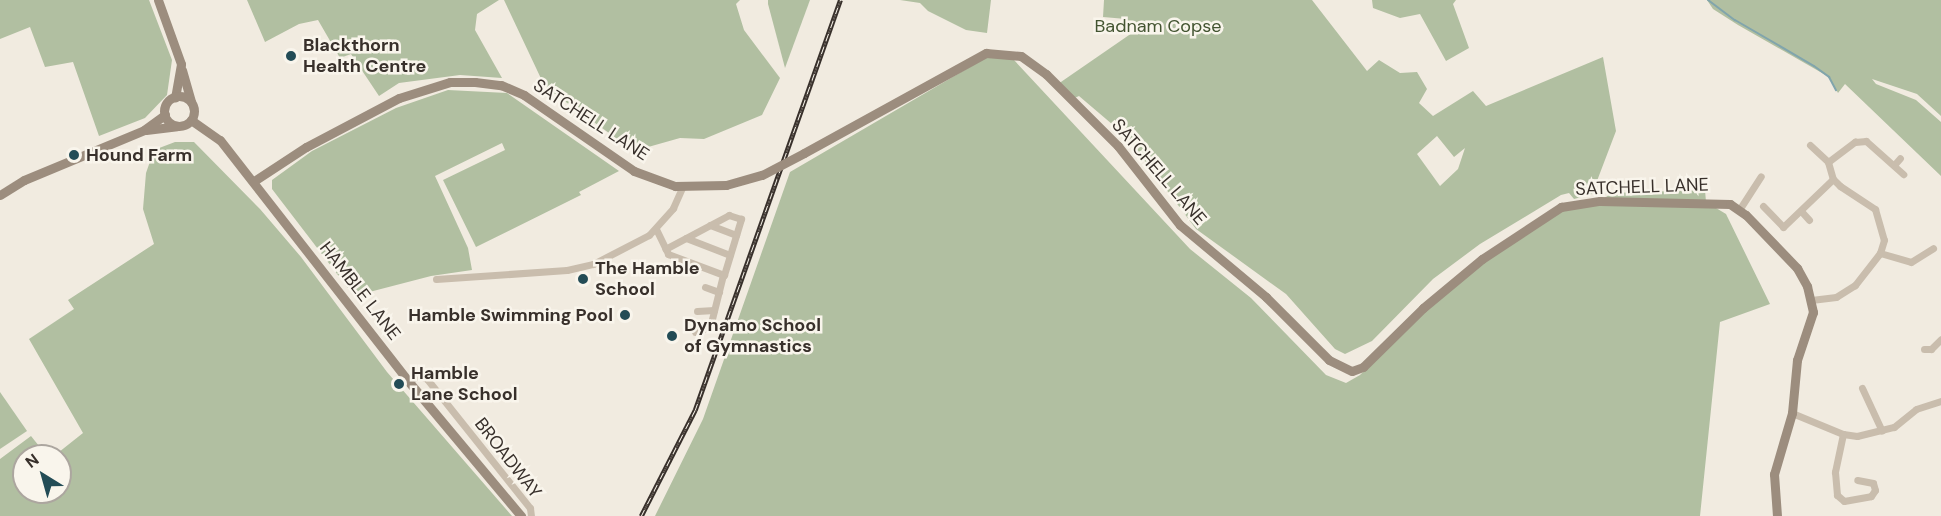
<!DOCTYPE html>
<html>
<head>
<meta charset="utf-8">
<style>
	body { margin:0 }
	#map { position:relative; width:1941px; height:516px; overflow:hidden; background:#f1ebe0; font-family:"DM Sans",sans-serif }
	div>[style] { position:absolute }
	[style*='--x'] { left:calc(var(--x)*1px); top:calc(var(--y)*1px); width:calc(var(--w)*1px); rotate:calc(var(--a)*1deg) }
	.green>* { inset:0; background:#b1bfa1 }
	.stream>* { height:2px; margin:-1px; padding:0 1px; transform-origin:1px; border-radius:1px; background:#81a5ac }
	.street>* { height:7px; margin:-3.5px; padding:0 3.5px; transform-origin:3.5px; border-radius:3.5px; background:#c9bdad }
	.secondary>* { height:9px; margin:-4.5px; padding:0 4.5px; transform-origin:4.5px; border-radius:4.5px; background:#9c8d7e }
	.secondary>.ring { margin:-4.5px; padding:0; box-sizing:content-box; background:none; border:9px solid #9c8d7e; border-radius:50% }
	.rail>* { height:4.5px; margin-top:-2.25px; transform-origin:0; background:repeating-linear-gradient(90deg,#f9f5ec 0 7px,#38302b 0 14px); box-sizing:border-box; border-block:2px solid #38302b }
	.secondary-bridge>* { height:9px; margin:-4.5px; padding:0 4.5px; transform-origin:4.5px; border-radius:4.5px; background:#9c8d7e }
	.dots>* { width:16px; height:16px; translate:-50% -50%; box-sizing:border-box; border:3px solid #f9f5ec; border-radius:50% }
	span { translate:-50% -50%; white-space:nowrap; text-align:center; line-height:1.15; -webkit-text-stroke:5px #f9f5ec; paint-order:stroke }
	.park-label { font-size:18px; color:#435431 }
	.poi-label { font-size:18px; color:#38302b; font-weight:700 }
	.left { translate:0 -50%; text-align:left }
	.right { translate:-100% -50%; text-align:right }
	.street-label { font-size:18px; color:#38302b }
	.north { position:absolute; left:12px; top:444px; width:60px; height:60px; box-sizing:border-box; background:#f9f5ec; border:2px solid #aca69f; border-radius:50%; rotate:323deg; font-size:16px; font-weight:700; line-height:24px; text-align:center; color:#38302b }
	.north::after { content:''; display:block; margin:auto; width:21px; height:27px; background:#234c56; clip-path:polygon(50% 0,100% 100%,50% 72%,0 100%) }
</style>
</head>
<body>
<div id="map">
	<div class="green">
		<i style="clip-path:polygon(0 0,149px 0,172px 60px,167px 95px,145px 118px,99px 136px,73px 62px,45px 67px,30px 27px,0 39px)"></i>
		<i style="clip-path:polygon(247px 0,499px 0,477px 14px,475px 30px,502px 78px,460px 75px,399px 83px,379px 96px,351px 54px,340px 58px,318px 20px,299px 24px,265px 42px)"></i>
		<i style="clip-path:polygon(504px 0,740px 0,736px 4px,744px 30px,780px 78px,762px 115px,704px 139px,680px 138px,634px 151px,545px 87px)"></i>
		<i style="clip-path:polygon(768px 0,810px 0,785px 68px,768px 4px)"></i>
		<i style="clip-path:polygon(900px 0,991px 0,987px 33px,966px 30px,928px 11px,920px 3px)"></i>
		<i style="clip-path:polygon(evenodd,1104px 0,1312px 0,1367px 71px,1379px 60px,1400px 73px,1417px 72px,1427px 89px,1419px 103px,1433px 116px,1473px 91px,1486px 106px,1603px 57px,1616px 131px,1592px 194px,1574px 199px,1569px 193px,1561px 195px,1480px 244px,1433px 279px,1372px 341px,1345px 354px,1335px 349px,1286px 294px,1196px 229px,1126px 136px,1079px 96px,1070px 100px,1058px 84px,1132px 33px,1126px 19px,1103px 17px,1104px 0,1437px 136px,1454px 157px,1465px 148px,1458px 169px,1440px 186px,1417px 154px,1437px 136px)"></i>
		<i style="clip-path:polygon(1372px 0,1456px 0,1453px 4px,1469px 48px,1446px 61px,1420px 14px,1400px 18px,1373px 8px)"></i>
		<i style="clip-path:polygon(1707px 0,1941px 0,1941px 116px,1917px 94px,1872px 79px,1876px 84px,1916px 100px,1941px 122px,1941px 176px,1845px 84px,1838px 93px,1829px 77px,1738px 25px,1713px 9px)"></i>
		<i style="clip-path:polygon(1002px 56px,1014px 60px,1190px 249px,1251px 298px,1326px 375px,1346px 383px,1360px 375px,1424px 311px,1486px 260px,1564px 210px,1600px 201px,1612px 193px,1705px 190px,1706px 202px,1726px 214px,1770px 304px,1720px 322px,1700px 516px,655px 516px,703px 419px,790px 172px,987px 57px)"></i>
		<i style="clip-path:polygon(448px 90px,507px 93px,619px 171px,579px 192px,581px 195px,476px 247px,443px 180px,505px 150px,502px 143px,435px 176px,468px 248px,472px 270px,431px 276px,354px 296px,272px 189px,272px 180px,312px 151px,396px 108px)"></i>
		<i style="clip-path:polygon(175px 142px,194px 142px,260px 209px,301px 257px,387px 372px,512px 516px,0 516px,0 459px,31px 436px,47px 456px,24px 456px,24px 492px,60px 492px,60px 456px,54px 456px,83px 433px,29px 339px,74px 309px,68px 300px,154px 244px,143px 209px,146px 173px,154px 150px)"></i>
		<i style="clip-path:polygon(0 392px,27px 431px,0 449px)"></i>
	</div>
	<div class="stream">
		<i style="--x:1708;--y:0;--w:34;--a:37"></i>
		<i style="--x:1735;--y:20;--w:91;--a:30.2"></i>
		<i style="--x:1814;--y:66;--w:19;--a:36"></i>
		<i style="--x:1829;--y:77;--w:15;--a:62"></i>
	</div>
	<div class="street">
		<i style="--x:1810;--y:145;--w:25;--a:43"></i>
		<i style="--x:1828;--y:162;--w:18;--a:74"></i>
		<i style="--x:1833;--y:179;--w:10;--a:45"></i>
		<i style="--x:1840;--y:186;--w:42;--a:33.3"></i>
		<i style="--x:1875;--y:209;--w:32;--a:74"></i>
		<i style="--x:1884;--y:240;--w:14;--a:107"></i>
		<i style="--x:1880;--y:253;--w:41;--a:128"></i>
		<i style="--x:1855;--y:285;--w:22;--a:148"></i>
		<i style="--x:1836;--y:297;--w:25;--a:173"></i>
		<i style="--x:1828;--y:162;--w:34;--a:-37"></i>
		<i style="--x:1855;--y:142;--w:11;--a:-5"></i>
		<i style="--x:1866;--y:141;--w:50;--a:41.7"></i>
		<i style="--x:1894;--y:165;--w:9;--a:-49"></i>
		<i style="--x:1763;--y:206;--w:29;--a:46"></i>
		<i style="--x:1783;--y:227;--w:69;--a:-43.8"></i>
		<i style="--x:1739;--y:210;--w:40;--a:-57.1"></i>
		<i style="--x:1801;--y:211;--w:12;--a:48"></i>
		<i style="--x:710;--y:225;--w:28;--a:21"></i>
		<i style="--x:656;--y:229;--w:28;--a:64"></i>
		<i style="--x:668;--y:254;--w:60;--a:20.6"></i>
		<i style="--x:724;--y:275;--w:59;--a:-73.1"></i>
		<i style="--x:741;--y:219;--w:13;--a:-162"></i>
		<i style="--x:729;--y:215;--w:72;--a:152"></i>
		<i style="--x:686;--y:238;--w:47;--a:21.1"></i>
		<i style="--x:1880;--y:253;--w:32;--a:16"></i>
		<i style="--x:1911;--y:262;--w:26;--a:-32"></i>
		<i style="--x:436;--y:279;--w:131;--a:-3.9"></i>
		<i style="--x:567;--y:270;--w:27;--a:-13"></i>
		<i style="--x:593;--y:264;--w:63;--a:-27.4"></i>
		<i style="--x:649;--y:235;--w:36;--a:-48"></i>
		<i style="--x:673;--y:208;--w:24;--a:-66"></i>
		<i style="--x:705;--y:287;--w:15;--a:20"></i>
		<i style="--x:697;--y:311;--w:17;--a:-3"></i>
		<i style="--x:695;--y:332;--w:16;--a:-18"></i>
		<i style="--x:710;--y:327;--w:54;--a:-76"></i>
		<i style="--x:1924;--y:349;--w:7;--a:0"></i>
		<i style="--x:1931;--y:349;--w:14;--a:-45"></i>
		<i style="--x:409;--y:382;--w:11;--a:-38"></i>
		<i style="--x:418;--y:375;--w:10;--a:24"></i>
		<i style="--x:427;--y:379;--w:165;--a:51.4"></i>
		<i style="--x:530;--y:508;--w:8;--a:83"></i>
		<i style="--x:1862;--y:388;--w:47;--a:65.1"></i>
		<i style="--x:1792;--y:413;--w:55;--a:22.4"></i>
		<i style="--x:1843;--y:434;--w:14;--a:8"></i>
		<i style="--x:1857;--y:436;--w:38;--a:-14"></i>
		<i style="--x:1894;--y:427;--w:28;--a:-39"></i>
		<i style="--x:1916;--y:409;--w:26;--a:-18"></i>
		<i style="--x:1843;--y:434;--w:39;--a:102"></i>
		<i style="--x:1835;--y:472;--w:23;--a:85"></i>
		<i style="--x:1837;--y:495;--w:9;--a:41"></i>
		<i style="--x:1844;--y:501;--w:27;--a:-10"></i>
		<i style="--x:1871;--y:496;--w:7;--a:-56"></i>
		<i style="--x:1875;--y:490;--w:7;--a:-106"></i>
		<i style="--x:1873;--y:483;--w:16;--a:-169"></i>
	</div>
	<div class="secondary">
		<i style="--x:158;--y:0;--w:68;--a:70.2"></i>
		<i style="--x:181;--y:64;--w:34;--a:100"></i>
		<i style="--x:182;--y:70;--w:33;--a:74"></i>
		<i class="ring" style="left:164px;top:96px;width:21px;height:21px"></i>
		<i style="--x:191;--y:120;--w:35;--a:35"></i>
		<i style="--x:220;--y:140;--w:307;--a:52"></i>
		<i style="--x:409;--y:382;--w:175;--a:50.1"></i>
		<i style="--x:146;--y:130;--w:31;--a:-7"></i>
		<i style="--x:804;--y:153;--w:208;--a:-28.8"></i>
		<i style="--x:986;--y:53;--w:35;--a:5"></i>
		<i style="--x:1021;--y:56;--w:31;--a:36"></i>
		<i style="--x:1046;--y:74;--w:102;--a:45"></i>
		<i style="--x:1118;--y:146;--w:100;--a:51.9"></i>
		<i style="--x:1180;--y:225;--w:112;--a:39.9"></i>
		<i style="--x:1266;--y:297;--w:89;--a:45"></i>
		<i style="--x:1329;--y:360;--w:25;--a:26"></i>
		<i style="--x:1352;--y:371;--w:12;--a:-20"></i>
		<i style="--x:1363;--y:367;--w:84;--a:-44.5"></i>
		<i style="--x:1423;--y:308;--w:77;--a:-39.7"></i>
		<i style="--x:1482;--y:259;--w:95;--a:-33.4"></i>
		<i style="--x:1561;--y:207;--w:39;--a:-9"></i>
		<i style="--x:1600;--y:201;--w:130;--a:1.3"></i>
		<i style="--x:1730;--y:204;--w:19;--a:35"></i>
		<i style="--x:1746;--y:215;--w:74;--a:46.1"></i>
		<i style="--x:1797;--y:268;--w:21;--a:61"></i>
		<i style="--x:1807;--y:286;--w:27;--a:77"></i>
		<i style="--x:1813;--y:312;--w:51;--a:108.4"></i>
		<i style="--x:1797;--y:360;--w:53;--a:95.4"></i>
		<i style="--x:1792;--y:413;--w:64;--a:106.4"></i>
		<i style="--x:1774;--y:474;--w:42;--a:85.9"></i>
		<i style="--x:254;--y:181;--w:62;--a:-33.2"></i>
		<i style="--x:306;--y:147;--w:105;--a:-27.8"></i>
		<i style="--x:399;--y:98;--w:53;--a:-17.4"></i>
		<i style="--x:450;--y:82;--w:25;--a:0"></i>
		<i style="--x:475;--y:82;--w:26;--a:7"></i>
		<i style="--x:501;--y:85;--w:25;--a:23"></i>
		<i style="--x:524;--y:95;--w:134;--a:34.6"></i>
		<i style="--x:634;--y:171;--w:44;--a:20.1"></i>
		<i style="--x:675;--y:186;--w:51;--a:-1.1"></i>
		<i style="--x:726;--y:185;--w:37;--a:-16"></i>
		<i style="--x:0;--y:195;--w:28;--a:-32"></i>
		<i style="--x:24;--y:180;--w:130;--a:-22.6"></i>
		<i style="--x:144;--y:130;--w:26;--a:-36"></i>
	</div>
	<div class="rail">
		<i style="--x:641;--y:516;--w:119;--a:-63"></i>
		<i style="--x:695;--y:410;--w:435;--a:-70.5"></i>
	</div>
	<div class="secondary-bridge">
		<i style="--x:762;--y:175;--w:47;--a:-27.6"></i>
	</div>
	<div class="dots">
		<i style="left:291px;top:56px;background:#234c56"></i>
		<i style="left:74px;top:155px;background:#234c56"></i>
		<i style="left:583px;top:279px;background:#234c56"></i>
		<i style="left:625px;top:315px;background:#234c56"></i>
		<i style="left:672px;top:336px;background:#234c56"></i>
		<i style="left:399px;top:384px;background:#234c56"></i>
	</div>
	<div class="park-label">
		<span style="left:1158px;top:26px">Badnam Copse</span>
	</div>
	<div class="poi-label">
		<span class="left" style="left:303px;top:56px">Blackthorn<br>Health Centre</span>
		<span class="left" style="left:86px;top:155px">Hound Farm</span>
		<span class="left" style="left:595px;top:279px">The Hamble<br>School</span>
		<span class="right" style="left:613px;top:315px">Hamble Swimming Pool</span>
		<span class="left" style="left:684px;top:336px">Dynamo School<br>of Gymnastics</span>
		<span class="left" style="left:411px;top:384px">Hamble<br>Lane School</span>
	</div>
	<div class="street-label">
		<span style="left:591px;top:120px;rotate:33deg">SATCHELL LANE</span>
		<span style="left:1159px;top:172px;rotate:49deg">SATCHELL LANE</span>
		<span style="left:1642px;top:187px;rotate:-2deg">SATCHELL LANE</span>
		<span style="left:360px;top:291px;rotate:52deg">HAMBLE LANE</span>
		<span style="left:508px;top:458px;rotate:52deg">BROADWAY</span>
	</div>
	<div class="north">N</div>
</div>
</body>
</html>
